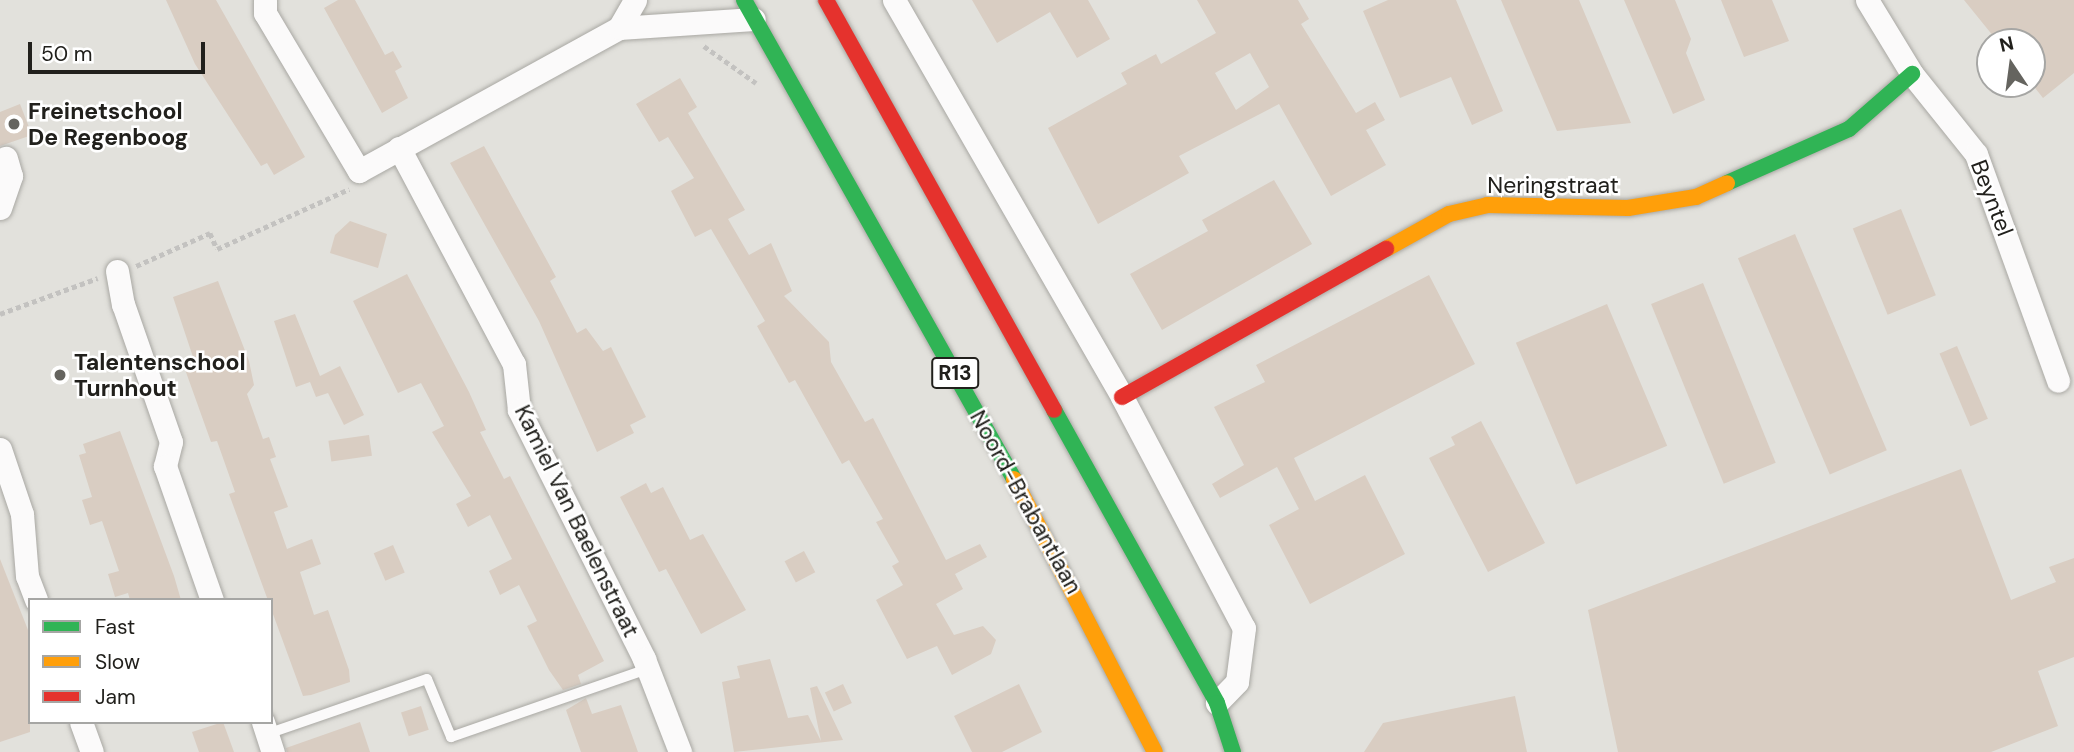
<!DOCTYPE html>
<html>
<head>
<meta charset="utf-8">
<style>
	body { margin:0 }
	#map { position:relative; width:2074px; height:752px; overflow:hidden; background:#e2e1dc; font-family:"DM Sans",sans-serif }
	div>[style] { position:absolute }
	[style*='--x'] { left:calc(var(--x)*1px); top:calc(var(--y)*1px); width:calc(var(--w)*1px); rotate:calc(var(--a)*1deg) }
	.building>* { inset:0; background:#d9cdc2; transform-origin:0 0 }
	.path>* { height:4.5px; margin-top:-2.25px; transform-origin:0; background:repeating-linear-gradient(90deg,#c3c2c0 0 5px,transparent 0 8.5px) }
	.roads { filter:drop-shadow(0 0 2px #a9a8a3) drop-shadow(0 0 2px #a9a8a3) }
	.lane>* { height:10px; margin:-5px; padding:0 5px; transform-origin:5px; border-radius:5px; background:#fbfafa }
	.street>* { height:23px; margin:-11.5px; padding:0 11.5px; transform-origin:11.5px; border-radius:11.5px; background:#fbfafa }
	.fast>* { height:16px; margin:-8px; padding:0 8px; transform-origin:8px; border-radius:8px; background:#30b455 }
	.slow>* { height:16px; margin:-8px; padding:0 8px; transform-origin:8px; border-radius:8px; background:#ff9f0a }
	.jam>* { height:16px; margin:-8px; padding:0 8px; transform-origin:8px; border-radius:8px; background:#e5322d }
	.dots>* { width:19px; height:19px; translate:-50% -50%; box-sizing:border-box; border:4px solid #fff; border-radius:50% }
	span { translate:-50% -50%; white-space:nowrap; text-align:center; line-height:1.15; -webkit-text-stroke:5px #fff; paint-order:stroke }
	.shield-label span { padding:2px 5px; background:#fff; border:2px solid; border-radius:5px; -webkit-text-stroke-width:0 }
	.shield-label { font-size:21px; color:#21201c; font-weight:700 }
	.poi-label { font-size:23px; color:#21201c; font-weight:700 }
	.left { translate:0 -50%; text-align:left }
	.street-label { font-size:23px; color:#21201c }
	.legend { position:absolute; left:28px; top:598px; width:245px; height:126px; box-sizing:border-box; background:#fff; border:2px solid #a6a6a4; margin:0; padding:9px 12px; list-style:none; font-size:21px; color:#21201c }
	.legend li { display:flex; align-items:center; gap:14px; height:35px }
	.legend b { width:35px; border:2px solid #a6a6a4 }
	.north { position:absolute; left:1976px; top:28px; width:70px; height:70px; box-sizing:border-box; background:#fff; border:2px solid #a6a6a4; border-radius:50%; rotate:347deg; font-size:19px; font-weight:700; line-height:28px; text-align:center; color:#21201c }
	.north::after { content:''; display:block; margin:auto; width:24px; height:32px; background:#65645f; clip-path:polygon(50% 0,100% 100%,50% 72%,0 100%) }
	.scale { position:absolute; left:28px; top:42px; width:177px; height:32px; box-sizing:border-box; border:4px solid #21201c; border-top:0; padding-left:9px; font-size:21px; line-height:24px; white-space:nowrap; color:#21201c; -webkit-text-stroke:5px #fff; paint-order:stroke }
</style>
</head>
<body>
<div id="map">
	<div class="building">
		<i style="clip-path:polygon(166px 0,216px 0,305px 157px,274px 175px,267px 163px,261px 166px,195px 64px)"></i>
		<i style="clip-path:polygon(338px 0,355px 0,385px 55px,393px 51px,402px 67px,395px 71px,408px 98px,382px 113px,324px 8px)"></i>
		<i style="clip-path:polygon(972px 0,1088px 0,1110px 39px,1077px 58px,1050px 12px,997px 43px)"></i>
		<i style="clip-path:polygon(evenodd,1197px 0,1298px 0,1309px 19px,1301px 24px,1356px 113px,1375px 102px,1385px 120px,1366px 130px,1386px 165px,1331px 196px,1279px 104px,1179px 156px,1189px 173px,1098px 224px,1048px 128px,1127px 84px,1121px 73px,1156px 54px,1161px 64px,1216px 33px,1197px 0,1250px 53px,1269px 87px,1236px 110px,1215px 73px,1250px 53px)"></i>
		<i style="clip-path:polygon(1388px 0,1456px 0,1503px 111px,1472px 125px,1451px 77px,1400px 98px,1363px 11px)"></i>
		<i style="clip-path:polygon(1501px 0,1579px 0,1631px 123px,1557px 131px)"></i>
		<i style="clip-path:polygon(1624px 0,1675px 0,1691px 39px,1686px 53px,1705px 100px,1673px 114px)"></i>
		<i style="clip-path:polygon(1721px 0,1772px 0,1789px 41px,1744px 57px)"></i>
		<i style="clip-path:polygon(1964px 0,2074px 0,2074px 73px,2043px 98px,2032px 84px,2032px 42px,1998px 42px)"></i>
		<i style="clip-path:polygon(680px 78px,697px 107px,688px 113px,745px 210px,728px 219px,749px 255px,771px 243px,792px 291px,784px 296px,829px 342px,831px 362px,865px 422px,873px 418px,946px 560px,980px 544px,987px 557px,955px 574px,963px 589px,936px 604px,954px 635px,983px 626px,996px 640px,991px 654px,952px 675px,937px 646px,907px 659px,876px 600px,903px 585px,892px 566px,899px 562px,876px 522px,883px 519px,849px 460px,842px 464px,795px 380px,789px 383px,757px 326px,765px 321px,711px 229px,695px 237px,671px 191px,694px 178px,668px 137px,659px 142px,636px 104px)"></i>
		<i style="clip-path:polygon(20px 104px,32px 135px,0 146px,0 112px)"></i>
		<i style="clip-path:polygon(484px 146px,556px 277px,550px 281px,577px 333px,586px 328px,603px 351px,611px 347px,646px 417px,630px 425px,634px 433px,597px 452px,539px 321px,450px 163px)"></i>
		<i style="clip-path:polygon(1274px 180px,1312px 244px,1162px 330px,1130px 274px,1208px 231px,1202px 220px)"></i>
		<i style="left:1901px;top:209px;width:93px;height:52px;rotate:68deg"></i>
		<i style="clip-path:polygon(350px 221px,387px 234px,378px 268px,330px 253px,335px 235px)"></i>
		<i style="left:1795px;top:234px;width:235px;height:62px;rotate:67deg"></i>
		<i style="clip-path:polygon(407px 274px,469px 392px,486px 430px,480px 432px,504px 479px,510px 476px,604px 661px,578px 675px,581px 684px,563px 690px,549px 670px,527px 626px,537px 621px,519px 585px,500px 595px,489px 571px,512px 559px,490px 515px,468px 527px,456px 504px,471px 496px,432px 432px,444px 426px,421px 383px,398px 393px,353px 301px)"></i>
		<i style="clip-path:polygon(1429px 275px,1475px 364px,1294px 458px,1315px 501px,1365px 475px,1405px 554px,1310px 604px,1269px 525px,1299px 509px,1277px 467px,1220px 498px,1212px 484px,1244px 465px,1214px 407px,1265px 382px,1256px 365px)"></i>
		<i style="clip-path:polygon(218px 281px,249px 361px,254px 385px,247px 394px,263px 439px,269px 437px,276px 457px,270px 459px,288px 507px,274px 512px,287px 549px,312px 539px,321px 564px,300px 572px,314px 615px,328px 610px,349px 670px,350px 682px,311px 695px,303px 696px,229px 494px,235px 492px,217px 441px,211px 442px,182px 361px,193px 357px,173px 297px)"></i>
		<i style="left:1703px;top:283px;width:194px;height:56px;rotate:68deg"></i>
		<i style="left:1607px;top:304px;width:154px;height:99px;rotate:67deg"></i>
		<i style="clip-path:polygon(295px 314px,320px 376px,340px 366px,364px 415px,344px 425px,328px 393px,316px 397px,310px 382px,296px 387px,274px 321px)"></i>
		<i style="left:1957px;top:346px;width:79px;height:19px;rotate:67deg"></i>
		<i style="clip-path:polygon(1481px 421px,1545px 543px,1488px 572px,1429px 458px,1455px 445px,1451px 437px)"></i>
		<i style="clip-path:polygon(120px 431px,174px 576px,181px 600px,130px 600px,128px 593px,115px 597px,108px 574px,119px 571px,102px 521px,90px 525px,82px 500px,92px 497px,79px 455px,86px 453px,83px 444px)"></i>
		<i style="left:369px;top:435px;width:21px;height:41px;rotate:82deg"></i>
		<i style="clip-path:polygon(1961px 469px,2011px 600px,2056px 582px,2049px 567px,2074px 558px,2074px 657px,2038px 671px,2058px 726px,1991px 752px,1618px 752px,1588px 610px)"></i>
		<i style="clip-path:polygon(646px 483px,651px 493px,663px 487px,690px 540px,703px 534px,746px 610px,701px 634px,666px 569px,659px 572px,620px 497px)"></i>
		<i style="left:393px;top:545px;width:30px;height:21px;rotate:67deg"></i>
		<i style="left:804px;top:551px;width:24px;height:22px;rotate:62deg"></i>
		<i style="clip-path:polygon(0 559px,30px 635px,30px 732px,0 742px)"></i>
		<i style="clip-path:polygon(770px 659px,788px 718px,808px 715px,821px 741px,810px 688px,817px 686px,843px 740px,734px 752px,722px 682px,740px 678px,737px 666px)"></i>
		<i style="left:843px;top:684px;width:21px;height:20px;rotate:65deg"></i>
		<i style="clip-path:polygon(1019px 684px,1042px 732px,1002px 752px,972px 752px,954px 716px)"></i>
		<i style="clip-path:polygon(1515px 696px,1527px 752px,1364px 752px,1383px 723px)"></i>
		<i style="clip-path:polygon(586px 698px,592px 714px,621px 705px,638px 752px,581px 752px,566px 710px)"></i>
		<i style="left:421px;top:706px;width:25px;height:21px;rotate:72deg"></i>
		<i style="clip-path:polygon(223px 722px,234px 752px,199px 752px,192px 732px)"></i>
		<i style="clip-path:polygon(360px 722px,370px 752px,287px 752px,286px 748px)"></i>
	</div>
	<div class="path">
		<i style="--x:704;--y:46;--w:64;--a:35.4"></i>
		<i style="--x:136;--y:266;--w:81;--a:-24"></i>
		<i style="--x:210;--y:233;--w:17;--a:66"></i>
		<i style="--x:217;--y:249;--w:145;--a:-24.4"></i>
		<i style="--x:0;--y:314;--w:104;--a:-20.2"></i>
	</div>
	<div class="roads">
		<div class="lane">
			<i style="--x:267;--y:734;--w:169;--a:-19"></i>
			<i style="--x:427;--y:679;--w:63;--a:67.5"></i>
			<i style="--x:451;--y:737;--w:207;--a:-19.1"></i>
		</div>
		<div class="street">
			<i style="--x:265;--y:0;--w:13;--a:90"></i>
			<i style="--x:265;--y:13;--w:184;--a:59.3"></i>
			<i style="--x:359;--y:171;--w:297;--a:-28.8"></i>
			<i style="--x:619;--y:28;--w:135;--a:-3.8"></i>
			<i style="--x:894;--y:0;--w:458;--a:60.1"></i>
			<i style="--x:1122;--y:397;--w:261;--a:62.2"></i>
			<i style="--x:1244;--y:628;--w:54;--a:97.4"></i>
			<i style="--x:1237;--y:682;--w:29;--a:134"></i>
			<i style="--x:1867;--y:0;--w:87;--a:58.7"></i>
			<i style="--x:1912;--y:74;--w:102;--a:51.3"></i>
			<i style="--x:1976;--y:154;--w:241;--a:70.1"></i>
			<i style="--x:619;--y:28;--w:32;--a:-60"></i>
			<i style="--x:399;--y:148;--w:245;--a:62"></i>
			<i style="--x:514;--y:364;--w:46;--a:83.8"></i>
			<i style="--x:519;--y:410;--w:279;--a:63.3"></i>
			<i style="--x:644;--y:659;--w:100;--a:68.8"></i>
			<i style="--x:0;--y:208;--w:34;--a:-71"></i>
			<i style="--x:11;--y:176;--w:19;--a:-106"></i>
			<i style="--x:117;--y:271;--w:34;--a:80"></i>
			<i style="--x:123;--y:304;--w:146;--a:70.8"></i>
			<i style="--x:171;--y:442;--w:25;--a:104"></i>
			<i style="--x:165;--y:466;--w:142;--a:70.7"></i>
			<i style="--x:0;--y:449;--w:69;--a:71.3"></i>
			<i style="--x:22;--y:514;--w:62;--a:85.4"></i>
			<i style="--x:27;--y:576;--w:26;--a:69"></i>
			<i style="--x:81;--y:722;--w:32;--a:70"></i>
			<i style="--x:263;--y:722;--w:32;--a:72"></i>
		</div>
		<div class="fast">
			<i style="--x:744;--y:0;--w:550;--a:60.59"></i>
			<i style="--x:1727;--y:183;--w:133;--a:-23.9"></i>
			<i style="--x:1849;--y:129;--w:84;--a:-41.1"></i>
			<i style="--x:1054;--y:410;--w:335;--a:60.9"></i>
			<i style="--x:1217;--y:703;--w:52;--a:71.9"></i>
		</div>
		<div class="slow">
			<i style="--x:1386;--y:249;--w:72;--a:-29.1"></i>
			<i style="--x:1449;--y:214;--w:39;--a:-13"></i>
			<i style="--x:1487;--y:205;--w:141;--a:1.2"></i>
			<i style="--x:1628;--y:208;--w:69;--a:-9.2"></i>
			<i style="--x:1696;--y:197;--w:34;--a:-24"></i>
			<i style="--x:1014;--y:479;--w:307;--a:62.7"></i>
		</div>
		<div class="jam">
			<i style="--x:826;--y:0;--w:469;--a:60.9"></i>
			<i style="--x:1122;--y:397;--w:303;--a:-29.3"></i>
		</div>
	</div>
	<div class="dots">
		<i style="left:14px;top:124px;background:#65645f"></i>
		<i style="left:60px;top:375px;background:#65645f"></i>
	</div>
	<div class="shield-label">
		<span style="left:955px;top:373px">R13</span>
	</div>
	<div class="poi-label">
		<span class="left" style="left:28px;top:124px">Freinetschool<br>De Regenboog</span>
		<span class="left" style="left:74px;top:375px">Talentenschool<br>Turnhout</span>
	</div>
	<div class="street-label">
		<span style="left:1553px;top:185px">Neringstraat</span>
		<span style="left:1992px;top:198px;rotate:69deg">Beyntel</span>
		<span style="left:1026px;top:502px;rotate:61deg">Noord-Brabantlaan</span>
		<span style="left:577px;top:521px;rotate:64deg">Kamiel Van Baelenstraat</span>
	</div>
	<ul class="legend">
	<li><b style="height:9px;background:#30b455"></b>Fast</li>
	<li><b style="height:9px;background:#ff9f0a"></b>Slow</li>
	<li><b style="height:9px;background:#e5322d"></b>Jam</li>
	</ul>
	<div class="north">N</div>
	<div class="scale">50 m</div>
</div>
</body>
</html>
